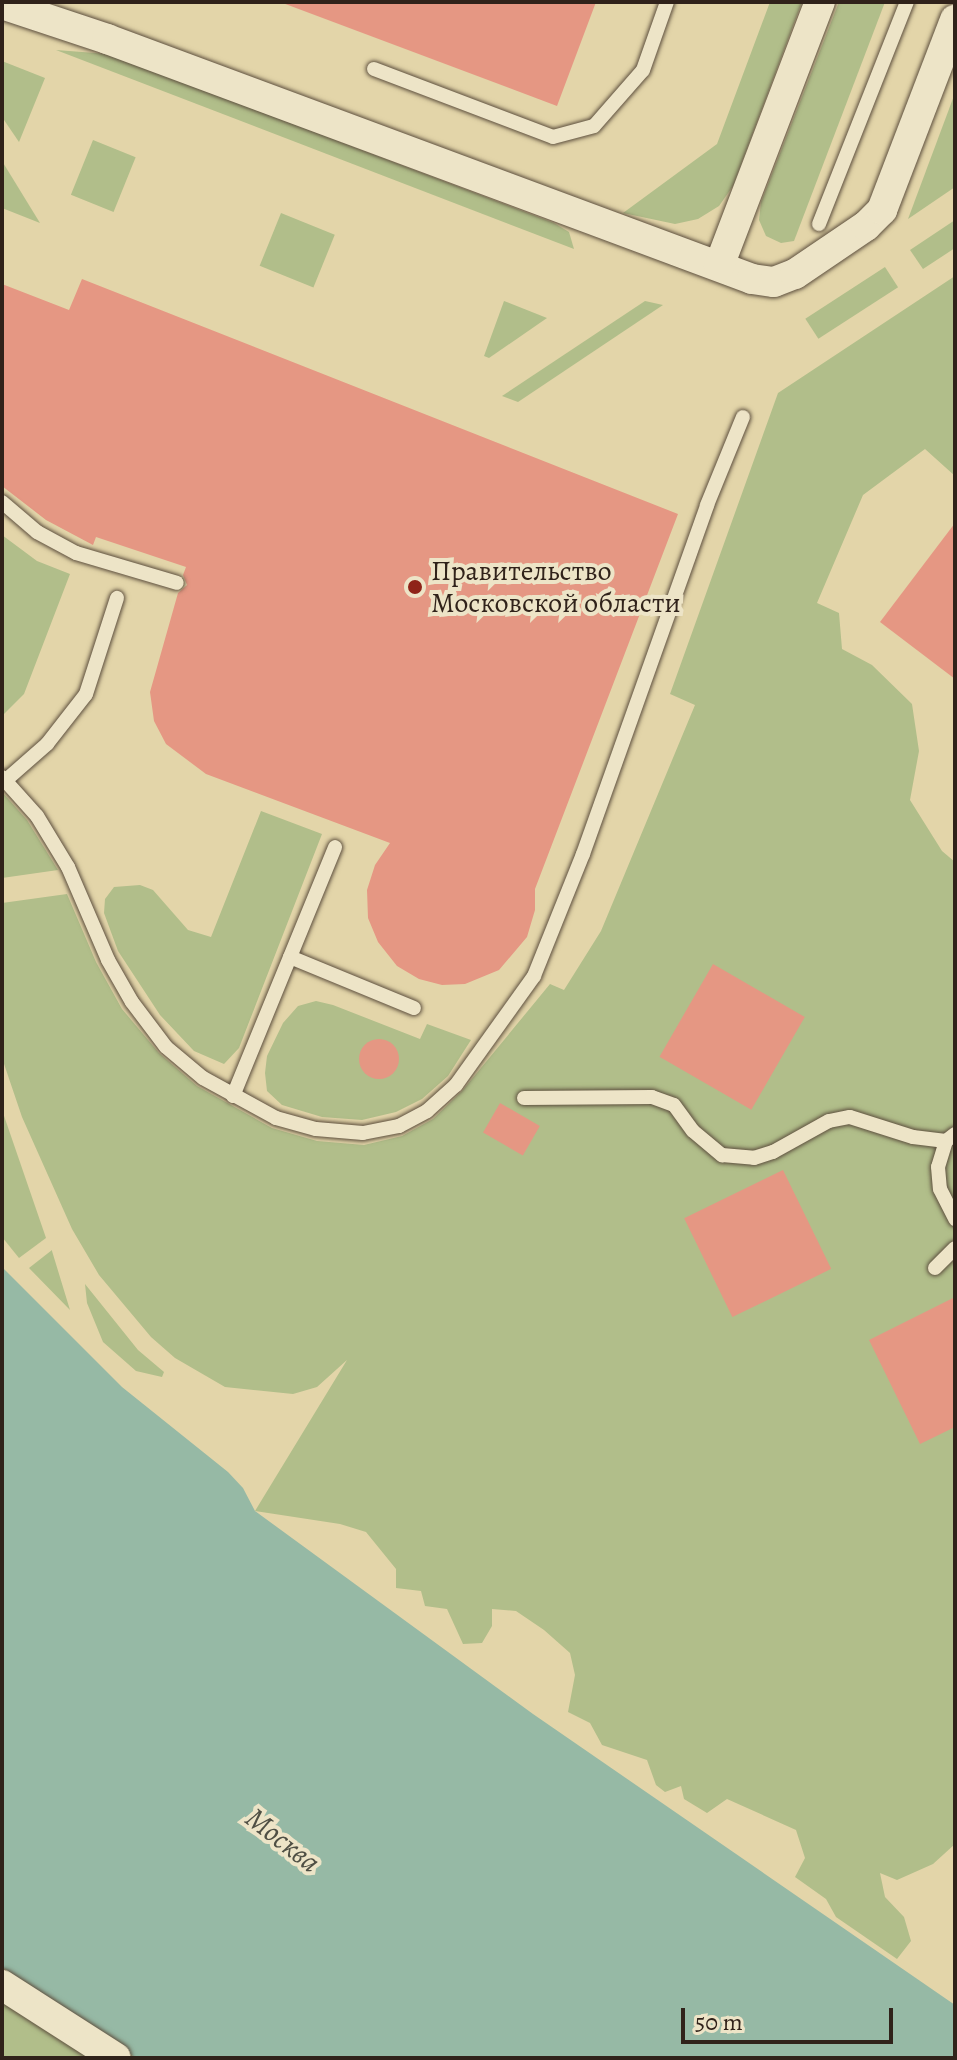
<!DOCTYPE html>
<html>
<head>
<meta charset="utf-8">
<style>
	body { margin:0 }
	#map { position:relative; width:957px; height:2060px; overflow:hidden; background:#e3d5a9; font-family:Alegreya,serif }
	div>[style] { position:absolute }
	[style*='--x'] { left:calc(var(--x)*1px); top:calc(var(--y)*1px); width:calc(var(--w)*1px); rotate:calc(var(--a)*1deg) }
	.green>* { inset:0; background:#b1be8a; transform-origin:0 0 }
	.water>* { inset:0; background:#96b9a5 }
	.building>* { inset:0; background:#e59783; transform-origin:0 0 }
	.round { border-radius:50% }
	.roads { filter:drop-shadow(0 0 2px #5d4f3e) drop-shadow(0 0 2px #5d4f3e) }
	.lane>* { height:14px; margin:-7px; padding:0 7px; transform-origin:7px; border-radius:7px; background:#ede4c7 }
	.street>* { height:30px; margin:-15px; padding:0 15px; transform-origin:15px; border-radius:15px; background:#ede4c7 }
	.dots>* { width:22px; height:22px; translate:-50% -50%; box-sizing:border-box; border:4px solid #ede4c7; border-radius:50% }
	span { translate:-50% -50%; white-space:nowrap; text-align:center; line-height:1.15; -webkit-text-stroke:8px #ede4c7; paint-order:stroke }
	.poi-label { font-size:28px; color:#30221a }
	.left { translate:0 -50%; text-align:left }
	.water-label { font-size:30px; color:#4f4f44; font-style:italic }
	.frame { position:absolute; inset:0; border:4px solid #30221a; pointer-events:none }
	.scale { position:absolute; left:681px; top:2008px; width:212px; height:36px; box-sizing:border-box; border:4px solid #30221a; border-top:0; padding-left:10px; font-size:24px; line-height:28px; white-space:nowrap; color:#30221a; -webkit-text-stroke:6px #ede4c7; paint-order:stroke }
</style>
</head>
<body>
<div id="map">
	<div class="green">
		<i style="clip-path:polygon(770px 2px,802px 2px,733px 186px,719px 206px,698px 219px,675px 224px,623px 213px,717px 144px)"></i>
		<i style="clip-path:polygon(839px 2px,885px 2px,794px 241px,781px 243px,766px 236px,759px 220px,761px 202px)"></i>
		<i style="clip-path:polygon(56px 50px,108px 54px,554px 223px,569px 232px,574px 249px)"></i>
		<i style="clip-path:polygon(2px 61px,45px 78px,19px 142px,2px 117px)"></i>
		<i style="clip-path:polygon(955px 93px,955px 187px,908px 219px)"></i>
		<i style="left:93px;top:140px;width:46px;height:59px;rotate:22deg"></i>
		<i style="clip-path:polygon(2px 161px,40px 223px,2px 208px)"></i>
		<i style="left:281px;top:213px;width:58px;height:57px;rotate:22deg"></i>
		<i style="clip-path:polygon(955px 220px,955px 248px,923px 269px,910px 250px)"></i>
		<i style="left:885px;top:267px;width:24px;height:95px;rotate:57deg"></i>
		<i style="clip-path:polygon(955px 276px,955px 476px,925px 449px,863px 495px,817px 603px,839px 613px,842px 649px,872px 665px,912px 704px,919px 751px,910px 800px,942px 851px,955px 862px,955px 1844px,933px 1864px,897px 1880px,880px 1873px,885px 1897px,904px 1917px,911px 1941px,897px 1959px,836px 1917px,826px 1899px,795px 1877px,805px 1858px,796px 1830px,727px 1799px,707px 1813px,684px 1799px,681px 1786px,665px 1792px,656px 1785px,647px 1760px,602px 1745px,590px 1723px,568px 1712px,575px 1675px,570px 1653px,544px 1630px,516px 1611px,492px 1609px,492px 1626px,482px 1643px,463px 1644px,447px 1609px,425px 1606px,421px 1591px,396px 1588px,396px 1569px,366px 1532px,340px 1524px,255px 1511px,347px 1360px,317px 1387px,293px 1394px,225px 1387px,175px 1358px,151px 1337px,99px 1275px,72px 1229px,22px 1117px,2px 1058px,2px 903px,67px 894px,96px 962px,122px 1009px,159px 1053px,197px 1086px,272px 1128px,317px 1141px,364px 1145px,402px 1136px,433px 1119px,462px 1091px,550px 984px,564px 990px,601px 931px,695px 705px,670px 694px,778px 393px)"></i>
		<i style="clip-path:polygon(504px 301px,547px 318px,489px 358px,484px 356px)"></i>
		<i style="clip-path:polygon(645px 301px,663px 305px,518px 402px,502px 396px)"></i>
		<i style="clip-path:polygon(2px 535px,37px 561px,70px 574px,24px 694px,2px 716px)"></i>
		<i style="clip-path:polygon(2px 792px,27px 820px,58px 870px,2px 878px)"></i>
		<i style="clip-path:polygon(261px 811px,322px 834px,239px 1048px,224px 1064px,194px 1051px,160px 1015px,118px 951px,104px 913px,105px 899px,114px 887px,140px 885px,153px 890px,188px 930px,211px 937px)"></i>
		<i style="clip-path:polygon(316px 1001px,333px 1005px,420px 1039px,427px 1024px,471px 1040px,448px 1076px,422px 1099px,396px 1112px,362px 1120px,322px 1117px,282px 1105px,267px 1091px,265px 1073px,267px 1056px,283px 1023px,298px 1006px)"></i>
		<i style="clip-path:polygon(2px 1110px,46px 1238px,19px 1258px,2px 1237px)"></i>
		<i style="clip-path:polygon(52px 1250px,52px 1251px,70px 1310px,29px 1268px)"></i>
		<i style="clip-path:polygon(85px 1284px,138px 1350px,164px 1372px,162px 1377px,136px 1371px,103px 1342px,87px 1303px)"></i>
		<i style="clip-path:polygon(2px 1967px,136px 2058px,2px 2058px)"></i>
	</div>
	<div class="water">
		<i style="clip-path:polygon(2px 1267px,122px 1387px,228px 1472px,243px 1488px,255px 1511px,533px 1714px,955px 2005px,955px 2058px,136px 2058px,2px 1967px)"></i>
	</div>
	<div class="building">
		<i style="clip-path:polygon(280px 2px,596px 2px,557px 106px)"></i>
		<i style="clip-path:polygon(82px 279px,678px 514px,535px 889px,535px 910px,527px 937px,499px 970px,465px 984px,442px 985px,419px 979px,397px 966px,378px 942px,368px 918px,367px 890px,375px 865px,390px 843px,206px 774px,166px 744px,154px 721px,150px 692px,178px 593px,187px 585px,183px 575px,186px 567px,96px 537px,93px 545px,46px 520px,2px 486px,2px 284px,69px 310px)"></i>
		<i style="clip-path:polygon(955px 523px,955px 679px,880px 622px)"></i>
		<i style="left:713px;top:964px;width:106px;height:107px;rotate:30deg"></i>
		<i class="round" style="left:359px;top:1039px;width:40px;height:40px"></i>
		<i style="left:500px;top:1103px;width:46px;height:34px;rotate:30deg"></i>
		<i style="left:783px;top:1170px;width:110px;height:110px;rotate:64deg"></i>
		<i style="clip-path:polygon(955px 1297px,955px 1427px,920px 1444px,869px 1340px)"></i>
	</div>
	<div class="roads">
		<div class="lane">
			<i style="--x:374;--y:69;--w:191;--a:20.8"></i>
			<i style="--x:553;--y:137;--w:42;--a:-15"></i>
			<i style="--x:594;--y:126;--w:74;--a:-48.8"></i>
			<i style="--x:643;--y:70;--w:72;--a:-70.6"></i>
			<i style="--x:819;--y:224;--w:239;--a:-68.4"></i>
			<i style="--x:2;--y:502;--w:46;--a:40.6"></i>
			<i style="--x:37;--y:532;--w:44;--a:28.3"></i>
			<i style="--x:76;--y:553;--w:105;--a:16.5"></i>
			<i style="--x:2;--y:777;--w:52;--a:48.1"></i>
			<i style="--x:37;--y:816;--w:60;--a:58.7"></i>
			<i style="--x:68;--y:867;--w:101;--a:66.7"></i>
			<i style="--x:108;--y:960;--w:48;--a:60.3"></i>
			<i style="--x:132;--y:1002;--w:56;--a:52.9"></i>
			<i style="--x:166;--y:1047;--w:48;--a:40"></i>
			<i style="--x:203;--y:1078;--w:83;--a:28.7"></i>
			<i style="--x:276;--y:1118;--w:41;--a:15.4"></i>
			<i style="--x:316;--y:1129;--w:47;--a:4.9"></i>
			<i style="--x:363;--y:1133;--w:37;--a:-11"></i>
			<i style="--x:399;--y:1126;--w:32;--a:-28"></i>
			<i style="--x:427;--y:1111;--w:39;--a:-42"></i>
			<i style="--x:456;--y:1085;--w:134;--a:-54.4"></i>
			<i style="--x:534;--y:976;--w:131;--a:-68.1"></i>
			<i style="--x:583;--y:854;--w:370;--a:-70.4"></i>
			<i style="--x:707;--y:505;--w:95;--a:-67.8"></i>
			<i style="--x:6;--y:780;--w:55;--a:-41.3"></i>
			<i style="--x:47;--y:744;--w:63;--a:-52"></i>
			<i style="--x:86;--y:694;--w:101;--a:-72.1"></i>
			<i style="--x:290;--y:957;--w:134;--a:22.4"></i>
			<i style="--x:233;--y:1096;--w:269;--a:-67.7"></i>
			<i style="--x:524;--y:1098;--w:128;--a:-0.4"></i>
			<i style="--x:652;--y:1097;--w:23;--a:20"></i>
			<i style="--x:674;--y:1105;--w:32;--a:54"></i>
			<i style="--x:693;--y:1131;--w:38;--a:40"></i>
			<i style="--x:722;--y:1155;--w:32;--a:5"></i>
			<i style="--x:754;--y:1158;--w:20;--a:-18"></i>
			<i style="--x:773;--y:1152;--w:64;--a:-29"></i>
			<i style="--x:829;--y:1121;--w:21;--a:-11"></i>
			<i style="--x:850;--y:1117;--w:66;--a:17.6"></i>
			<i style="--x:913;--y:1137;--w:33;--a:7"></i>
			<i style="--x:946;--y:1141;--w:11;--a:-38"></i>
			<i style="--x:946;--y:1141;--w:27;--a:107"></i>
			<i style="--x:938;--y:1167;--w:22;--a:85"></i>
			<i style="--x:940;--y:1189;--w:34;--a:63"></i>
			<i style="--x:935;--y:1268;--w:28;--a:-45"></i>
		</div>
		<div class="street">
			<i style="--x:2;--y:4;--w:111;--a:18.4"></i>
			<i style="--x:107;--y:39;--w:688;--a:20.41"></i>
			<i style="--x:752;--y:279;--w:22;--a:8"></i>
			<i style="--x:774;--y:282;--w:22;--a:-21"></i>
			<i style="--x:795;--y:274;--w:86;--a:-34.1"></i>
			<i style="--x:866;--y:226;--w:23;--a:-45"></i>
			<i style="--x:882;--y:210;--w:204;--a:-69"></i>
			<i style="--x:719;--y:266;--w:283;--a:-69.1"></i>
			<i style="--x:2;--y:1985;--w:135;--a:32.6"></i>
		</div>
	</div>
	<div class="dots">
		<i style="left:415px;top:587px;background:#8f2418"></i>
	</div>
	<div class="poi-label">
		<span class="left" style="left:431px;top:587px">Правительство<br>Московской области</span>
	</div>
	<div class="water-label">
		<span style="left:283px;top:1840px;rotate:38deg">Москва</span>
	</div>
	<div class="frame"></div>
	<div class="scale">50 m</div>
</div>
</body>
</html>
